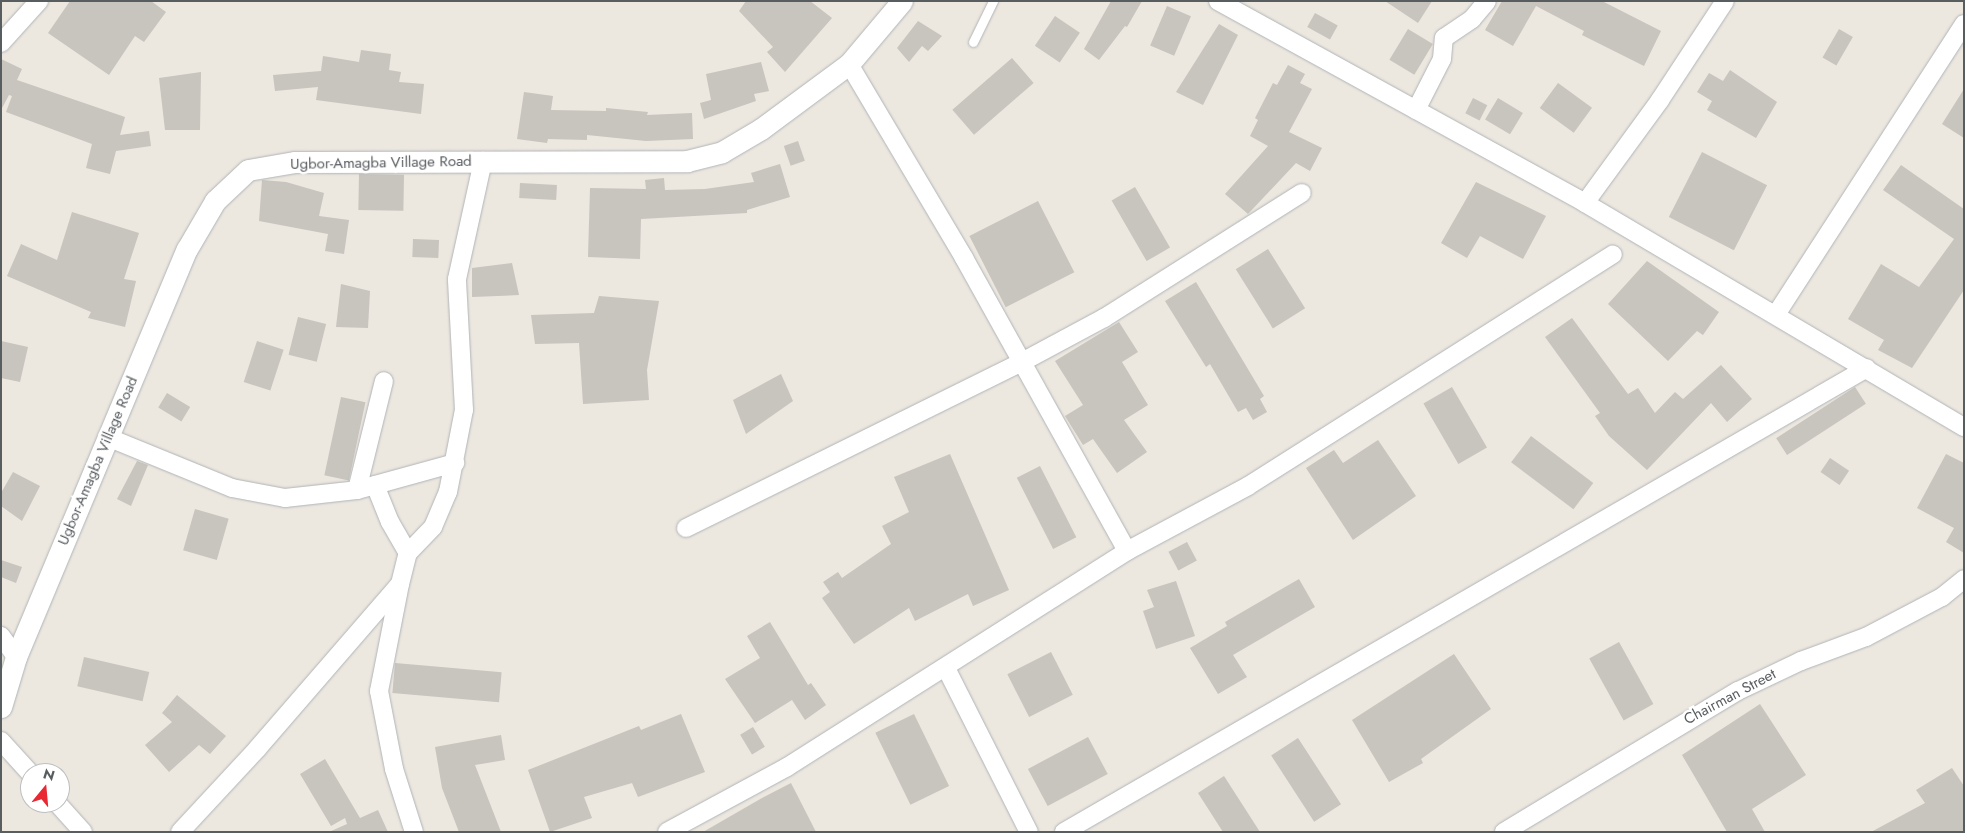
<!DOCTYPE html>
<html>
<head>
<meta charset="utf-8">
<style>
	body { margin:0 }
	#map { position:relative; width:1965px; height:833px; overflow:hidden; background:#ece7df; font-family:Jost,sans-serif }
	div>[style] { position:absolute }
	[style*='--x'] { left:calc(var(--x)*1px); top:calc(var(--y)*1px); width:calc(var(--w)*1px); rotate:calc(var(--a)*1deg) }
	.building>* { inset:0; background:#c8c4be; transform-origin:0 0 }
	.roads { filter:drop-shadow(0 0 1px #b0b4b7) drop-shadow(0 0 1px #b0b4b7) }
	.service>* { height:9px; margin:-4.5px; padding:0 4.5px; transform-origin:4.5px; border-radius:4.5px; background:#fff }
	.minor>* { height:18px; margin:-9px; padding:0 9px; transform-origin:9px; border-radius:9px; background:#fff }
	.tertiary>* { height:21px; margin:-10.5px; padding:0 10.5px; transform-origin:10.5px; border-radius:10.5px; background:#fff }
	span { translate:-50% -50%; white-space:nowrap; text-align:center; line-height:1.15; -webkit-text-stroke:5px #fff; paint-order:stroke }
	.street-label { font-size:15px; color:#585d60 }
	.frame { position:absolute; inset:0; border:2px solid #585d60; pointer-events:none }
	.north { position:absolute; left:20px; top:763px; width:50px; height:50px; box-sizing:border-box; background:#fff; border:1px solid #bcbebf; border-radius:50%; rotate:17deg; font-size:14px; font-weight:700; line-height:20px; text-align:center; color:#585d60 }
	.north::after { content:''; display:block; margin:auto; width:18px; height:22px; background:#e82833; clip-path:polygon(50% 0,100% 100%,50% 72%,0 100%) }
</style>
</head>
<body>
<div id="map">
	<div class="building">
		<i style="clip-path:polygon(70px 1px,151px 1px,166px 12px,144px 42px,135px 36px,109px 75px,48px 33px)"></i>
		<i style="clip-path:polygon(746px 1px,810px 1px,832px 18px,785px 72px,767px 52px,773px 47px,739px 11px)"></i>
		<i style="clip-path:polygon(1111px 1px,1142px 1px,1127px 27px,1125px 26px,1099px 60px,1084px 49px)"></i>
		<i style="clip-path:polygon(1385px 1px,1432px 1px,1418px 23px)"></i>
		<i style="clip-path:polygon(1502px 1px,1602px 1px,1661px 31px,1644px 66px,1582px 35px,1584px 31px,1536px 6px,1513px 46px,1485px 30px)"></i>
		<i style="left:1167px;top:6px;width:26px;height:43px;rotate:23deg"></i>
		<i style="left:1315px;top:13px;width:26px;height:16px;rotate:29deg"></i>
		<i style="left:1055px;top:16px;width:30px;height:36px;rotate:34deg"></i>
		<i style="clip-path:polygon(918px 21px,942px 36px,928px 51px,922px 46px,909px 62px,897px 48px)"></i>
		<i style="clip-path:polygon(1219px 24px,1238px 35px,1203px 105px,1176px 92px)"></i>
		<i style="left:1408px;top:29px;width:29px;height:36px;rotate:31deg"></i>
		<i style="left:1839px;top:29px;width:16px;height:33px;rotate:30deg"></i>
		<i style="clip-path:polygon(361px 50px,391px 54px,389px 70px,401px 72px,399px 82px,424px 84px,421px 114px,316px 100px,318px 87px,275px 91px,273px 75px,321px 71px,323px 56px,359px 62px)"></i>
		<i style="left:1012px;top:58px;width:33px;height:79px;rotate:49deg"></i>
		<i style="clip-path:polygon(1px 59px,22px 69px,17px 80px,125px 117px,120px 135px,149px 131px,151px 146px,116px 151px,110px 174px,86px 168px,92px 144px,6px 112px,12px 96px,9px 95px,1px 110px)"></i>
		<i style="clip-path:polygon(761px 62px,769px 91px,754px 94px,756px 101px,704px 119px,700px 103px,711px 100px,706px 74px)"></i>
		<i style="clip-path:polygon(1288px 65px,1305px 74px,1300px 83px,1312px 89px,1289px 132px,1322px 148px,1310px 171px,1296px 163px,1248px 214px,1225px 194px,1268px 146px,1250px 136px,1258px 120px,1255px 118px,1273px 83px,1277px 85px)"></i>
		<i style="clip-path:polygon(1730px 70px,1777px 102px,1756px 138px,1707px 110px,1712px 101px,1697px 92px,1709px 73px,1723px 81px)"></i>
		<i style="clip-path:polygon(201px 72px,200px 130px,165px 130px,159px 78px)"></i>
		<i style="left:1558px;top:83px;width:42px;height:31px;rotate:36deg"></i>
		<i style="clip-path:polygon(1964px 89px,1964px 138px,1942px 124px)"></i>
		<i style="clip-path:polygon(524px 92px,553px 96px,551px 110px,606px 111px,606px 108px,648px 112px,647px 115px,692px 113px,693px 139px,646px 141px,587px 135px,587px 140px,548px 139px,547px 143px,517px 139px)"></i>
		<i style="left:1473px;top:98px;width:16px;height:17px;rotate:27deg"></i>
		<i style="left:1498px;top:98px;width:29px;height:25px;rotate:31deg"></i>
		<i style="left:798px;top:141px;width:21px;height:15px;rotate:71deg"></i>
		<i style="left:1702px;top:152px;width:73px;height:73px;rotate:27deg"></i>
		<i style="clip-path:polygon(780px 164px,790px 197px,747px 210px,747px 213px,641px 219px,640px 259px,588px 257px,590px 188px,646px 189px,645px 180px,664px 178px,665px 190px,705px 189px,754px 182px,751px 173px)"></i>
		<i style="clip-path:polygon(1901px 165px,1964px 209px,1964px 290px,1912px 368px,1878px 350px,1884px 340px,1848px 319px,1881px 264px,1919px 287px,1954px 239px,1883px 190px)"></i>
		<i style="left:359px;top:174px;width:45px;height:36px;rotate:1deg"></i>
		<i style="clip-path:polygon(262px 180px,286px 182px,324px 193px,319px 216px,349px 220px,344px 254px,325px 251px,328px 234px,259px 221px)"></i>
		<i style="clip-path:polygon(1476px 182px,1546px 216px,1523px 259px,1480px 236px,1467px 258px,1441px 243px)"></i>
		<i style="left:520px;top:183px;width:37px;height:15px;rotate:3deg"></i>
		<i style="left:1135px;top:187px;width:70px;height:27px;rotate:60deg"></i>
		<i style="left:1038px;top:201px;width:80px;height:77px;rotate:63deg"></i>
		<i style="clip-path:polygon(72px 212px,139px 233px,124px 279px,136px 281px,125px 327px,88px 318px,91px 312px,7px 276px,21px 244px,57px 260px)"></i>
		<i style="left:413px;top:239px;width:26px;height:18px;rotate:2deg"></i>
		<i style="left:1268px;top:249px;width:70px;height:38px;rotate:58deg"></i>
		<i style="clip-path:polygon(1647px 261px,1719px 312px,1703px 335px,1697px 331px,1668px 361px,1608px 304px)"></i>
		<i style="clip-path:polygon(512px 263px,519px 295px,472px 297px,472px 268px)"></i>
		<i style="clip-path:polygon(1196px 282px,1264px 396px,1260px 399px,1267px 412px,1253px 420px,1246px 408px,1238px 412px,1210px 364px,1206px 367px,1165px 301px)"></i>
		<i style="clip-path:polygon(341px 284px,370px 291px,368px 328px,336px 327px)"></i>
		<i style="clip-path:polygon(599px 296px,659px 301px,647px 370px,649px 400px,583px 404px,579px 343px,535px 344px,531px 315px,594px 313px)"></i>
		<i style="left:298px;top:317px;width:29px;height:39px;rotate:14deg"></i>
		<i style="clip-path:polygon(1572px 318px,1628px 394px,1638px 388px,1655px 413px,1675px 392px,1683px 399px,1721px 365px,1752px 399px,1727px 422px,1711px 403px,1647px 470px,1609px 436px,1595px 416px,1600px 413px,1545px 337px)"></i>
		<i style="clip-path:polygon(1119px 322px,1138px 352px,1122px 362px,1148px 405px,1124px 420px,1147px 452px,1117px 473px,1093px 439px,1083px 445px,1065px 416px,1083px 405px,1055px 361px)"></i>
		<i style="clip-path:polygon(1px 341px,28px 347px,20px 382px,1px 378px)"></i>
		<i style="left:257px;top:341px;width:28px;height:43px;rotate:18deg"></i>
		<i style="clip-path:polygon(781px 374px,793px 401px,746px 434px,733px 400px)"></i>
		<i style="left:1452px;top:387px;width:70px;height:33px;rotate:60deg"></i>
		<i style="left:1855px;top:387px;width:20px;height:94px;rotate:57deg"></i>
		<i style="left:167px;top:393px;width:27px;height:17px;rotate:31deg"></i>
		<i style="left:341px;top:397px;width:25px;height:80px;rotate:12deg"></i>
		<i style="left:1531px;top:436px;width:78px;height:33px;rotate:37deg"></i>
		<i style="clip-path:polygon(1378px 440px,1416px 496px,1353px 540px,1306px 468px,1334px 450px,1343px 463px)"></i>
		<i style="clip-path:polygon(950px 454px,1009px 590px,973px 606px,968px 594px,915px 621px,909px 608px,854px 644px,822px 598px,830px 592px,823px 582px,838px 572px,842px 578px,891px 544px,882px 526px,909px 512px,894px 477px)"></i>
		<i style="clip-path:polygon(1946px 454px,1964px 463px,1964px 553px,1946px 542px,1954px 528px,1917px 508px)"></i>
		<i style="left:1830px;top:458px;width:23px;height:17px;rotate:34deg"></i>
		<i style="clip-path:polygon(137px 461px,148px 465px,131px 506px,117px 499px)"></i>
		<i style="left:1040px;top:466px;width:80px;height:26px;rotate:63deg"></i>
		<i style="clip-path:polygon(13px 472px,40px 486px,22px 521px,1px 506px,1px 493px)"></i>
		<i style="left:195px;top:509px;width:35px;height:43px;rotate:16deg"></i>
		<i style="left:1187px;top:542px;width:21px;height:21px;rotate:62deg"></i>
		<i style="clip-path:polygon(1px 560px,22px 567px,16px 583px,1px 577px)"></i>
		<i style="clip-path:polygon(1299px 579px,1315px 607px,1233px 655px,1247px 677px,1218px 694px,1190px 648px,1227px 626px,1225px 622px)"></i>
		<i style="clip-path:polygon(1176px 581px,1195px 636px,1156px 649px,1143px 611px,1154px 607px,1147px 590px)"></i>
		<i style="clip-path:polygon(770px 622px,808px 685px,811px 683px,826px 705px,805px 720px,792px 700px,755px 723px,725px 679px,760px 658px,747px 636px)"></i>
		<i style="left:1619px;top:642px;width:71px;height:34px;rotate:61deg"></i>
		<i style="left:1051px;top:652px;width:48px;height:49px;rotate:63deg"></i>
		<i style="clip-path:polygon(1454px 654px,1491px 709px,1421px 759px,1423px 763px,1389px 782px,1352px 720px)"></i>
		<i style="left:84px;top:657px;width:67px;height:30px;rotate:13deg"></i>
		<i style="left:395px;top:663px;width:107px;height:30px;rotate:5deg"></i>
		<i style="clip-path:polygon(177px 695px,226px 736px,210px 754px,199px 745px,169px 772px,145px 745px,172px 722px,162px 713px)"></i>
		<i style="clip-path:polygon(1760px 704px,1806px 775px,1752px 809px,1765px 832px,1727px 832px,1682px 755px)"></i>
		<i style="clip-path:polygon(681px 714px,705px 772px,638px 797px,632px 783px,584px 797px,592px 818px,550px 832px,528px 770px,639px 726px,641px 730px)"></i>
		<i style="left:914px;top:714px;width:80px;height:43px;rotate:64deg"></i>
		<i style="left:753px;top:727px;width:23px;height:15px;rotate:59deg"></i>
		<i style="clip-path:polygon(501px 735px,505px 760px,475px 765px,501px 832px,459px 832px,442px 788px,435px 747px)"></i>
		<i style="left:1088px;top:737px;width:42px;height:68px;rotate:62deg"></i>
		<i style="left:1298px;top:738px;width:79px;height:32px;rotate:57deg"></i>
		<i style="clip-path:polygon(325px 759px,360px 818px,378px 810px,388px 832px,329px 832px,347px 824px,345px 818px,331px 826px,300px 774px)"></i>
		<i style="clip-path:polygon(1952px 768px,1964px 786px,1964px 832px,1871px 832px,1925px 803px,1916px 790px)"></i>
		<i style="clip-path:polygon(1224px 776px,1260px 832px,1223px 832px,1198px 793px)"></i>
		<i style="clip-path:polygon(791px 783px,816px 832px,703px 832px,762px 798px)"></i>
	</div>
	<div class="roads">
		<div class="service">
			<i style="--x:973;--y:42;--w:46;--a:-64"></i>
		</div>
		<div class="minor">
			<i style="--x:1218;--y:1;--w:419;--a:28.8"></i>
			<i style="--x:1585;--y:203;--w:440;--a:30.6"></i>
			<i style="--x:1;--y:43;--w:57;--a:-47.9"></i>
			<i style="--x:849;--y:64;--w:226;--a:59.3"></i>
			<i style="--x:964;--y:258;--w:335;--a:60.9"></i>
			<i style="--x:1416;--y:110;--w:57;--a:-63"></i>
			<i style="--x:1442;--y:59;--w:21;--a:-85"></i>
			<i style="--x:1444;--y:38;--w:34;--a:-34"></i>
			<i style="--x:1472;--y:19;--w:23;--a:-50"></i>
			<i style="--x:1585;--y:203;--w:127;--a:-53.9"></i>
			<i style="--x:1660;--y:100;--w:118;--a:-56.7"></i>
			<i style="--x:1777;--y:313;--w:344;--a:-57.1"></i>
			<i style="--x:107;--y:437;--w:135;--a:22.2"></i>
			<i style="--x:232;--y:488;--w:54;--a:10.7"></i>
			<i style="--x:285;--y:498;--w:72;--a:-6.3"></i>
			<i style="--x:357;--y:490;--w:102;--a:-15.4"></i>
			<i style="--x:375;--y:485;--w:40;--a:68"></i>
			<i style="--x:390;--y:522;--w:36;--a:60"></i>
			<i style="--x:357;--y:490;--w:112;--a:-76.1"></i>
			<i style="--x:686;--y:528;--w:375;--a:-26.3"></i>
			<i style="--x:1022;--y:362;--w:93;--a:-28.2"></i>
			<i style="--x:1104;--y:318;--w:234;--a:-32.3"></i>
			<i style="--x:400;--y:584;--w:109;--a:101.1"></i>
			<i style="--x:379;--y:691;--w:79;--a:79.1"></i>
			<i style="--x:394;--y:769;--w:66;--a:72.4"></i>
			<i style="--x:1;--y:636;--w:26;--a:54"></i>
			<i style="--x:946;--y:668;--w:184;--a:63.2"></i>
			<i style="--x:1;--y:741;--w:43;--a:47.8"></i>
			<i style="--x:57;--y:803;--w:39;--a:48"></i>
			<i style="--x:180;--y:832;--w:113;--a:-47.1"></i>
			<i style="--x:257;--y:749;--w:218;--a:-49.1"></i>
			<i style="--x:400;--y:584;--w:32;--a:-76"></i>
			<i style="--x:408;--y:553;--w:36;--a:-46"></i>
			<i style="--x:433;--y:527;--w:38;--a:-67"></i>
			<i style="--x:448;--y:492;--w:84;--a:-79"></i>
			<i style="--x:464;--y:410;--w:131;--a:-93.1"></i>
			<i style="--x:457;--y:279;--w:121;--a:-77.6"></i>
			<i style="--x:667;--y:832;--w:136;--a:-28.4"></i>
			<i style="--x:787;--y:767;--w:403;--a:-32.4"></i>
			<i style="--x:1127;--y:551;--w:137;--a:-28.2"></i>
			<i style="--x:1248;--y:486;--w:432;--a:-32.4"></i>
			<i style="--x:1064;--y:832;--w:927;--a:-30.02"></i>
			<i style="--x:1504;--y:832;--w:273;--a:-31.1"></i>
			<i style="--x:1738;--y:691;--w:70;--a:-25.5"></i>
			<i style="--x:1801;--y:661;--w:69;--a:-20.3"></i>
			<i style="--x:1866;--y:637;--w:86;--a:-27.8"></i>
			<i style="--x:1942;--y:597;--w:28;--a:-39"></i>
		</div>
		<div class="tertiary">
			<i style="--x:1;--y:707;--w:52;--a:-73.3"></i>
			<i style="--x:16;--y:657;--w:442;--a:-67.3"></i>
			<i style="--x:187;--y:249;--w:56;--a:-59.7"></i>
			<i style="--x:215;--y:201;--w:45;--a:-43.2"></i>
			<i style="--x:248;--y:170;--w:48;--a:-9.7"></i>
			<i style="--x:295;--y:162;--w:392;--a:-0.1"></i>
			<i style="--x:687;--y:161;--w:36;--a:-14"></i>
			<i style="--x:722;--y:152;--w:45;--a:-30.5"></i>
			<i style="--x:761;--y:129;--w:109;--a:-36.5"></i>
			<i style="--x:849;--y:64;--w:82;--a:-49.9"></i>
		</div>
	</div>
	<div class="street-label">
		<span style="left:381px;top:163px;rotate:-1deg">Ugbor-Amagba Village Road</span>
		<span style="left:98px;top:461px;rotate:-67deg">Ugbor-Amagba Village Road</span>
		<span style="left:1730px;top:697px;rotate:-28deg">Chairman Street</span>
	</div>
	<div class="frame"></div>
	<div class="north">N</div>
</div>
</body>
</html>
